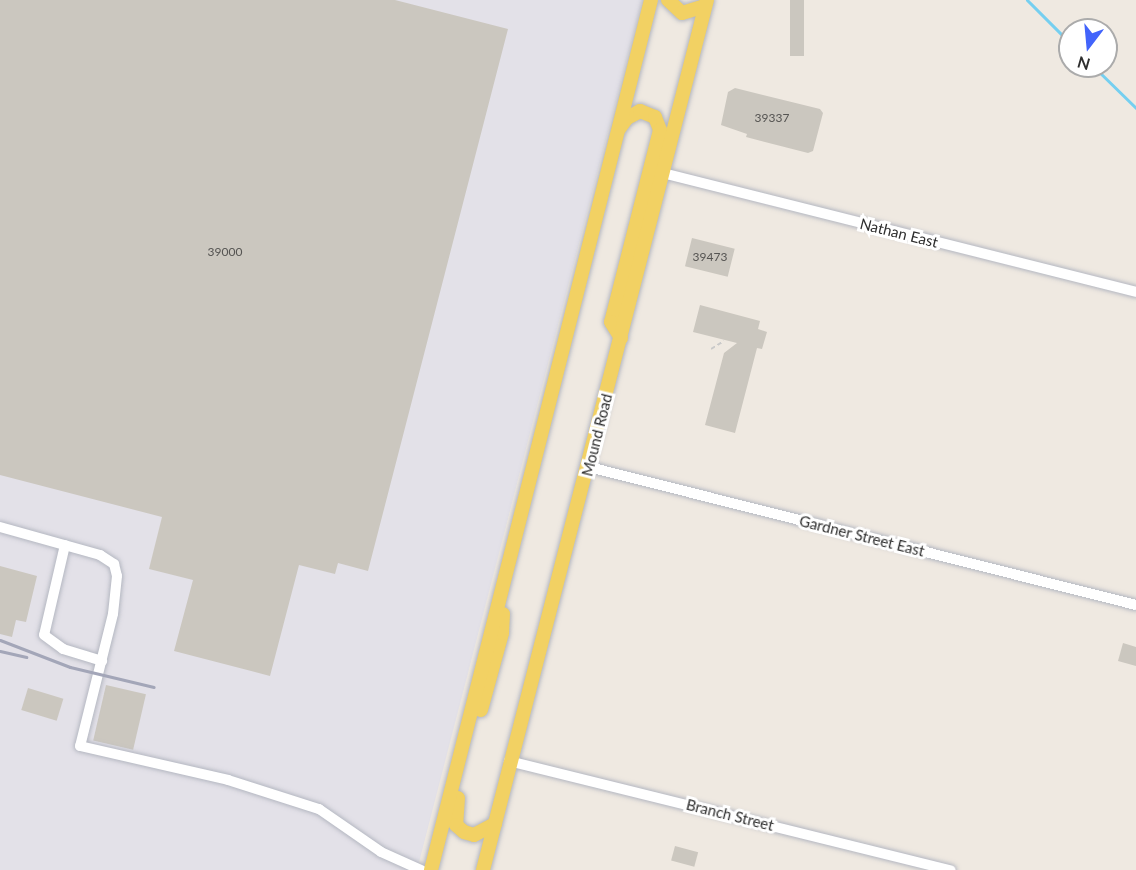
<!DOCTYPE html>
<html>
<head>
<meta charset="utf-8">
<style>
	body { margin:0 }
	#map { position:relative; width:1136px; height:870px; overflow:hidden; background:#efe9e1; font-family:Lato,sans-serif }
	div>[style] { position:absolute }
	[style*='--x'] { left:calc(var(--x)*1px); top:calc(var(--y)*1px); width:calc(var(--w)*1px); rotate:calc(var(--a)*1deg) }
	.industrial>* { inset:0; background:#e3e1e8 }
	.stream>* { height:3px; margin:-1.5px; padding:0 1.5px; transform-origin:1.5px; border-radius:1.5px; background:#75cff0 }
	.building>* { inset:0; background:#cbc7bf; transform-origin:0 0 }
	.path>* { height:2px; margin-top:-1px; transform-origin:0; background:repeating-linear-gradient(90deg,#c9c9c9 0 4.5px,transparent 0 7.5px) }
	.roads { filter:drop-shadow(0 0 2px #b4b7c1) drop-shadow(0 0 2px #b4b7c1) }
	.minor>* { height:10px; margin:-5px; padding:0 5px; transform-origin:5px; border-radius:5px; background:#fff }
	.major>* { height:14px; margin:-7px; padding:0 7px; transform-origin:7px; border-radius:7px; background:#f2d163 }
	.rail>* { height:3px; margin:-1.5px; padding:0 1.5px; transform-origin:1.5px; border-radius:1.5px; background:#a3a6b8 }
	span { translate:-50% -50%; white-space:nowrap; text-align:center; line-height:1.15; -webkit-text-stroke:6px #fff; paint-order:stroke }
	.number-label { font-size:12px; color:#555452 }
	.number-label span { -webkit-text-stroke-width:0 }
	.street-label { font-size:15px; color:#2e2e2e }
	.north { position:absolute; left:1058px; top:18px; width:60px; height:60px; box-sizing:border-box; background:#fff; border:2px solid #ababab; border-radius:50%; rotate:196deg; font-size:16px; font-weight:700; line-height:24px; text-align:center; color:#2e2e2e }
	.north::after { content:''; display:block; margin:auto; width:21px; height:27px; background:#4264fb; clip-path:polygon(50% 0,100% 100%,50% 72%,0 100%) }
</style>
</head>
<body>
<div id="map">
	<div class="industrial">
		<i style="clip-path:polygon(0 0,642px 0,417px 870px,0 870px)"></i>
	</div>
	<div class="stream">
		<i style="--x:1027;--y:0;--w:61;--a:45"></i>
		<i style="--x:1093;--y:66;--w:60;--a:44.3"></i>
	</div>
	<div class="building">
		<i style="clip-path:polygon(0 0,395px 0,508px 29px,368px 571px,338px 563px,335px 574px,299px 565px,270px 676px,174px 651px,193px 580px,149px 569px,162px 517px,0 475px)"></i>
		<i style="left:790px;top:0;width:14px;height:56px"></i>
		<i style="clip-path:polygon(735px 88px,820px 109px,823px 113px,813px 151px,808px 153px,746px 137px,747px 134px,721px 125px,728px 92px)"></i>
		<i style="left:692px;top:238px;width:44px;height:29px;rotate:14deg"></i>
		<i style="clip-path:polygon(700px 305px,760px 321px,758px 329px,767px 332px,762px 349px,757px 348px,735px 433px,705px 425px,724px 353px,737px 343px,693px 332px)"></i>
		<i style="clip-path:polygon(0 566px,37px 576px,26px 622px,16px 620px,12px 637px,0 634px)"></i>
		<i style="clip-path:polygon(1123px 643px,1136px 647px,1136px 666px,1118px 661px)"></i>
		<i style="left:106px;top:685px;width:41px;height:57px;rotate:13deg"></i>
		<i style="left:28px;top:688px;width:37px;height:23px;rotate:17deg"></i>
		<i style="left:675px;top:846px;width:24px;height:15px;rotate:15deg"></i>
	</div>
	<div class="path">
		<i style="--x:711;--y:349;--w:15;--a:-32"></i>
	</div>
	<div class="roads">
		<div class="minor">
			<i style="--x:663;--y:173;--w:488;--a:14.1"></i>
			<i style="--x:589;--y:467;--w:564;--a:14.16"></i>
			<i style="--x:0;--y:527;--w:104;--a:15.6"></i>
			<i style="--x:100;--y:555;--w:17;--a:33"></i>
			<i style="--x:114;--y:564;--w:12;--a:76"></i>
			<i style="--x:117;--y:576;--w:38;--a:96"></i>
			<i style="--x:113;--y:614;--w:136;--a:104"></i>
			<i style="--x:80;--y:746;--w:152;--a:12.9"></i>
			<i style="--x:228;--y:780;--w:96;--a:17.7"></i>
			<i style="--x:319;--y:809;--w:75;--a:34.7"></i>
			<i style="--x:381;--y:852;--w:44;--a:24.2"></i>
			<i style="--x:65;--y:545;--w:92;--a:103.1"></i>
			<i style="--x:44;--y:635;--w:24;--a:36"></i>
			<i style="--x:63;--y:649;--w:41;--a:17.1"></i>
			<i style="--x:509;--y:761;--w:455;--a:13.9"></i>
		</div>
		<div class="major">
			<i style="--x:668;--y:0;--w:19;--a:43"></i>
			<i style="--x:682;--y:13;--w:24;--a:-17"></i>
			<i style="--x:619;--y:129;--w:14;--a:-54"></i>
			<i style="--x:627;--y:118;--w:15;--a:-28"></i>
			<i style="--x:640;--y:111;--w:16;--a:22"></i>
			<i style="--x:655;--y:117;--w:14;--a:69"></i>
			<i style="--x:660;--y:130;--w:198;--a:104.3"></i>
			<i style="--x:611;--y:322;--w:19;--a:58"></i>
			<i style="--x:481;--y:710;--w:80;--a:-74.7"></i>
			<i style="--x:502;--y:633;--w:19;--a:-87"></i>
			<i style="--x:458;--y:798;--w:27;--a:94"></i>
			<i style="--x:456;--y:825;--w:11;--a:41"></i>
			<i style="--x:464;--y:832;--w:10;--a:17"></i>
			<i style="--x:474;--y:835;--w:24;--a:-28"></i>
			<i style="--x:431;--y:870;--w:897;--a:-75.81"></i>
			<i style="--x:483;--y:870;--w:898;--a:-75.56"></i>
		</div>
	</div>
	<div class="rail">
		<i style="--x:0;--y:640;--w:75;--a:21.1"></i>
		<i style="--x:70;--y:667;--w:86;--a:13.4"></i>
		<i style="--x:0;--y:651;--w:27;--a:13"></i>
	</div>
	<div class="number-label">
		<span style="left:772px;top:118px">39337</span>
		<span style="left:225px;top:252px">39000</span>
		<span style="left:710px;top:257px">39473</span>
	</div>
	<div class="street-label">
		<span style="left:899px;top:233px;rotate:14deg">Nathan East</span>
		<span style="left:597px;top:435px;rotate:-76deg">Mound Road</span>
		<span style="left:862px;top:536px;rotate:14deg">Gardner Street East</span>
		<span style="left:730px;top:815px;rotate:14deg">Branch Street</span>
	</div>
	<div class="north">N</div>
</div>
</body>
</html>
